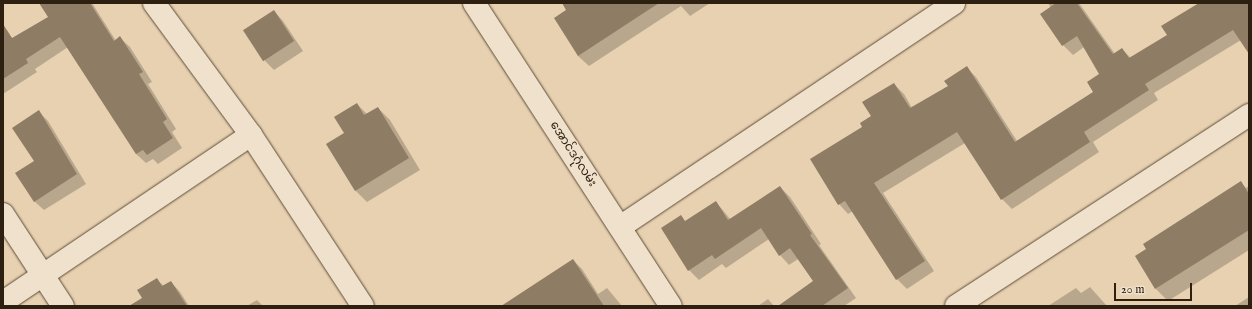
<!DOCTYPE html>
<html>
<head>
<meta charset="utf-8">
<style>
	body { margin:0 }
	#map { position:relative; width:1252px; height:309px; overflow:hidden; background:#e8d1b1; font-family:"IM FELL English","Noto Sans Myanmar",serif }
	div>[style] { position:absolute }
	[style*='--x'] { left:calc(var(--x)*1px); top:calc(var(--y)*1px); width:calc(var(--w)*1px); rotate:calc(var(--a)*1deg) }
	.shadow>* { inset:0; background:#0003 }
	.building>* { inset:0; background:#8e7c64; transform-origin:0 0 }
	.roads { filter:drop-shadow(0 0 1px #5c4c38) drop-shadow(0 0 1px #5c4c38) }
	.minor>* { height:22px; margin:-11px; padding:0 11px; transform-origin:11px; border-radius:11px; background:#f0e1cc }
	span { translate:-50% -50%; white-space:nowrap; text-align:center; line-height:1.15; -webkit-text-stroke:3px #f0e1cc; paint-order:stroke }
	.street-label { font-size:12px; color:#2d2010 }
	.frame { position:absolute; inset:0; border:4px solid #2d2010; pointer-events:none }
	.scale { position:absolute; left:1114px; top:283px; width:78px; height:18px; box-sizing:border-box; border:2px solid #2d2010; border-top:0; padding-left:5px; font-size:12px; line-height:14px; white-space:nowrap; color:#2d2010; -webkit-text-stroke:3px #f0e1cc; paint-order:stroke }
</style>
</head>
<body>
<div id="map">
	<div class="shadow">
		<i style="clip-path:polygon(40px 3px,92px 3px,116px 41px,120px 38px,130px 47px,152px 82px,148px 84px,176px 129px,172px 132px,182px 148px,158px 164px,153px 159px,146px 163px,136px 154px,68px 47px,35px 69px,37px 72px,3px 94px,3px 41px,10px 36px,13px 39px,49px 18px)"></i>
		<i style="clip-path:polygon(566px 3px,710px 3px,690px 16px,681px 6px,589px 66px,578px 56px)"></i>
		<i style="clip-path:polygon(1048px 3px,1079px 3px,1115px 54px,1122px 49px,1131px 58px,1169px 35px,1201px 3px,1249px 3px,1249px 49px,1241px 40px,1154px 93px,1158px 100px,1093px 142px,1099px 152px,1012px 209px,1002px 199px,965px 143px,883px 193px,934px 271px,907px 289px,897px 279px,853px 211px,848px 214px,839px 204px,863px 128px,894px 84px,904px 94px,912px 108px,949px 86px,967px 68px,976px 77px,1017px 141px,1095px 92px,1100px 74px,1084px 47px,1073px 55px,1063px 45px,1042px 14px,1051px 8px)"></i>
		<i style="clip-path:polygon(274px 11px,283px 21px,303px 51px,274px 70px,265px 61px)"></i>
		<i style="clip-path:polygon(357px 104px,367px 114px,378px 108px,390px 120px,420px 170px,367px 202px,355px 190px,345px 133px)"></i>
		<i style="clip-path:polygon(39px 112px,48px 121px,86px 184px,44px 210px,34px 201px)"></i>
		<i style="clip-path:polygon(1241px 183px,1246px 188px,1249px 186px,1249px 250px,1168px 301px,1156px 289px,1136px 257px)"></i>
		<i style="clip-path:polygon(780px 187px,790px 197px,821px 244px,819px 245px,856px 298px,844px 306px,780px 306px,815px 281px,798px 259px,789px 265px,780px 255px,769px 239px,726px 268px,722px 264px,699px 280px,689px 270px,662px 229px,686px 222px,716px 202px,731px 220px)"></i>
		<i style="clip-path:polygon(573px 260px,582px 269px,598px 294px,607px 288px,622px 306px,503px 306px)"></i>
		<i style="clip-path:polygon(156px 279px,164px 286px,171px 282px,180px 292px,189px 306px,140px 306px)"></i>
		<i style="clip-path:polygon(1090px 287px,1107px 306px,1048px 306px,1076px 288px,1081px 293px)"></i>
		<i style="clip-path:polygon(1249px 297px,1249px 306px,1235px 306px)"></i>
		<i style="clip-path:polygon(768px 299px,774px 306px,758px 306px)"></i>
		<i style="clip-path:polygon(257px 300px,263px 306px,247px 306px)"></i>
	</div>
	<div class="building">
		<i style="clip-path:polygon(39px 3px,90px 3px,114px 41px,120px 36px,143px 72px,139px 74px,167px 119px,163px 122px,173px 138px,147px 155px,143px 150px,136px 154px,60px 37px,26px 59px,28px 63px,3px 79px,3px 24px,12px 38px,48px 17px)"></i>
		<i style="clip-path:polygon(562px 3px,659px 3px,578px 56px,554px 18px,566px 10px)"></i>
		<i style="clip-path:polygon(1056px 3px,1077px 3px,1113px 54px,1122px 48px,1129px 58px,1167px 35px,1161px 26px,1199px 3px,1249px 3px,1249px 54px,1233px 30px,1145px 84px,1149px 90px,1084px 132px,1090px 142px,1001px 200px,957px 132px,874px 183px,925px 261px,896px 280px,845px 201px,838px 205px,810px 159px,862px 127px,860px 123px,871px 116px,862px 102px,894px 83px,910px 108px,948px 86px,944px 81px,967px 66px,1015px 142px,1093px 92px,1087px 82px,1099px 74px,1077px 36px,1062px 46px,1040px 14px)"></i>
		<i style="left:274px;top:10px;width:37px;height:37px;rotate:57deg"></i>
		<i style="clip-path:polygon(357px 103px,364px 115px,378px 107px,409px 158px,355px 191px,326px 144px,344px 133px,334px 117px)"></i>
		<i style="clip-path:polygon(39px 110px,77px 174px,34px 202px,15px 173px,34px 161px,12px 128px)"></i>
		<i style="clip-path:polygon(1241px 181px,1249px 194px,1249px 230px,1155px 289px,1135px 256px,1146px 249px,1143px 244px)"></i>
		<i style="clip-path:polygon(780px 186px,812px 234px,810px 235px,848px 288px,822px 306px,778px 306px,813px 281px,790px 248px,779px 256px,761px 228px,715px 259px,712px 255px,688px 271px,661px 228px,681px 215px,685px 221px,716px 201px,728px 220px)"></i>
		<i style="clip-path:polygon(573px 259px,604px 306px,501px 306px)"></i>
		<i style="clip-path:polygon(157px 278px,162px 286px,171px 281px,187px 306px,129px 306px,142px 298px,137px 290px)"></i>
	</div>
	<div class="roads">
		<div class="minor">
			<i style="--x:154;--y:3;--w:164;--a:53.7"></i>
			<i style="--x:251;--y:135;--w:204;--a:56.8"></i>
			<i style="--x:474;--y:3;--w:361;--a:57"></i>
			<i style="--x:3;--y:214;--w:110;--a:56.9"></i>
			<i style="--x:620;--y:227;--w:402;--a:-33.8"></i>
			<i style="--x:3;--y:302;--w:299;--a:-34"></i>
			<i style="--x:956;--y:306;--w:350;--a:-33.1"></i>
		</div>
	</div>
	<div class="street-label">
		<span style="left:573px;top:154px;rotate:57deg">အောင်ဒဂုံလမ်း</span>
	</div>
	<div class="frame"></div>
	<div class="scale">20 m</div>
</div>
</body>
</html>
